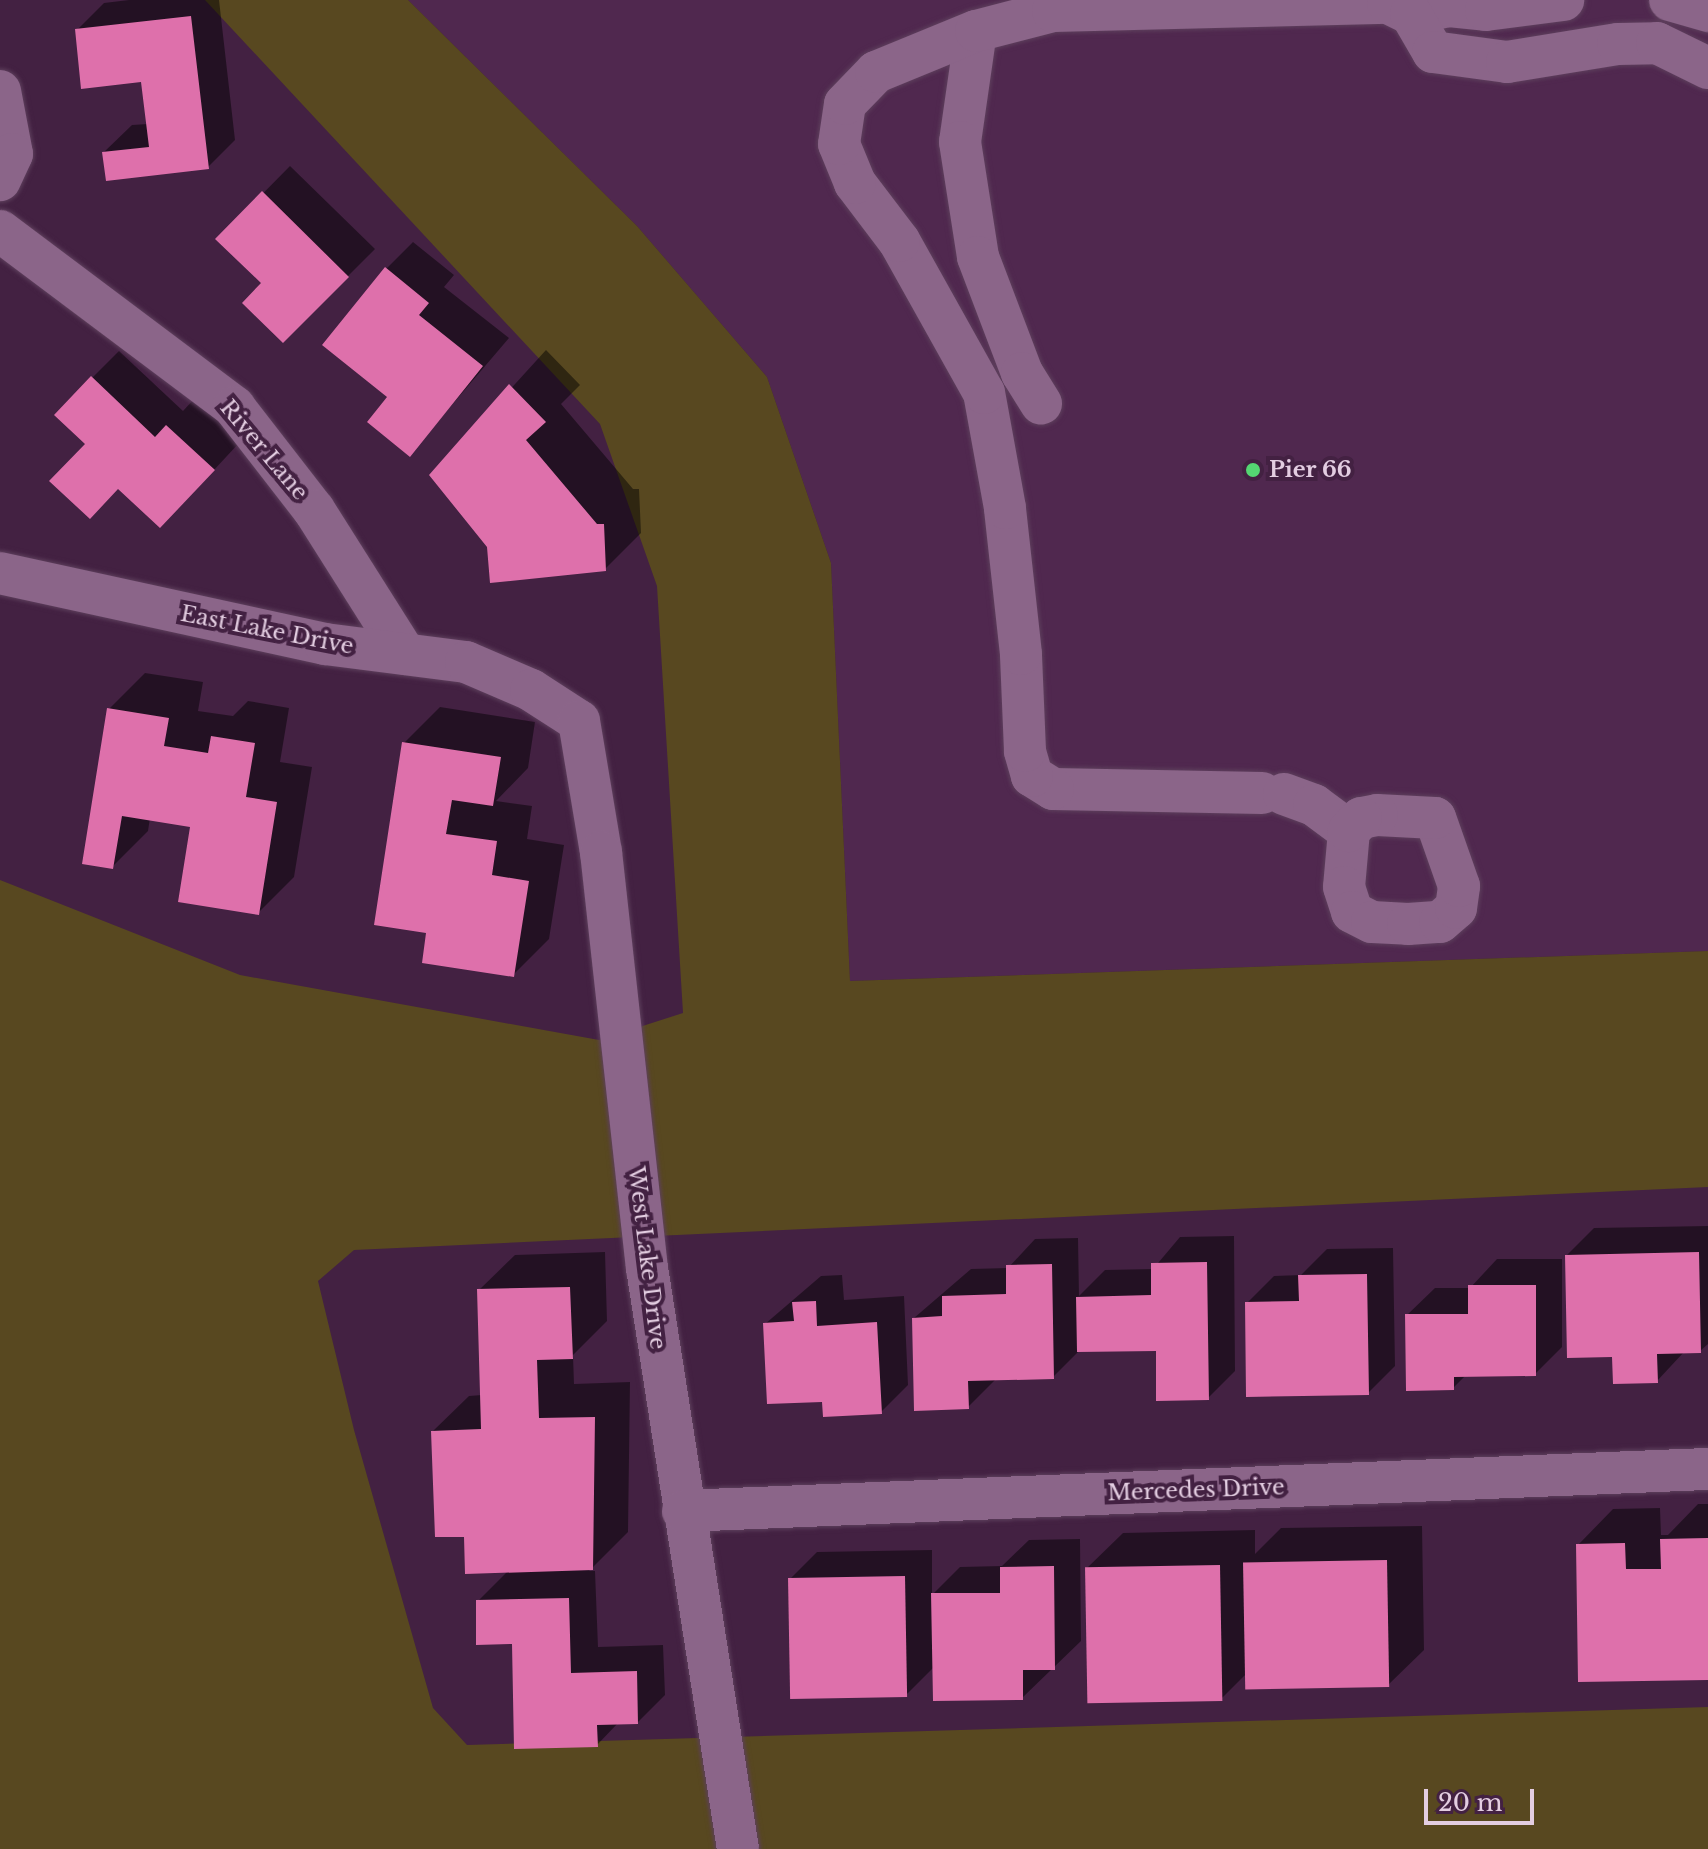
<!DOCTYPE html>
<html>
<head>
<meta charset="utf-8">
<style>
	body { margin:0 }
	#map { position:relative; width:1708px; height:1849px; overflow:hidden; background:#432142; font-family:"Libre Baskerville",serif }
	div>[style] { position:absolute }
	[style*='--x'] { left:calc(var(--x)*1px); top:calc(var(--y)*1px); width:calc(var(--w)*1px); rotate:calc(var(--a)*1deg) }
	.built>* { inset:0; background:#50284f }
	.water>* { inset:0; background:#584820 }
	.shadow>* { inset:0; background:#0007 }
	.building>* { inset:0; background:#de70ab; transform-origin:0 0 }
	.roads { filter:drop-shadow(0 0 2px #5d3f5c) drop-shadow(0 0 2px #5d3f5c) }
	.minor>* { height:42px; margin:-21px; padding:0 21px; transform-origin:21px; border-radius:21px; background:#8b6589 }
	.dots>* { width:22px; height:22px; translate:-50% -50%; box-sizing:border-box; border:4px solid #432142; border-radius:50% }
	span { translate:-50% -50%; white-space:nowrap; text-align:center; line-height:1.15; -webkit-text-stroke:8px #432142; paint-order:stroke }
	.street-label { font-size:22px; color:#e3cde1 }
	.poi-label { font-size:22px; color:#e3cde1; font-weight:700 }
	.left { translate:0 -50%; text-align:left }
	.scale { position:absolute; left:1424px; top:1789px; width:110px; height:36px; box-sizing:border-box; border:4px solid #e3cde1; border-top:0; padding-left:10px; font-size:24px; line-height:28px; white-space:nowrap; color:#e3cde1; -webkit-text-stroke:6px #432142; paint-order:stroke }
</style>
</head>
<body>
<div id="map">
	<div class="built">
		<i style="clip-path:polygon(408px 0,1708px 0,1708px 951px,850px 981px,831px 563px,767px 377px,637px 226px)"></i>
	</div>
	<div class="water">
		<i style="clip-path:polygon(205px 0,408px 0,637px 226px,767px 377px,831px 563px,850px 981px,1708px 951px,1708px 1187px,354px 1250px,318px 1281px,354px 1430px,433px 1708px,467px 1745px,1708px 1707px,1708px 1849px,0 1849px,0 880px,240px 975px,599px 1040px,683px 1013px,657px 586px,600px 424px)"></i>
	</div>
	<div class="shadow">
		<i style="clip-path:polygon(129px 0,219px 0,235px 140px,208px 167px,104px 152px,132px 125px,148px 124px,143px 80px,77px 30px,104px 3px)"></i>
		<i style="clip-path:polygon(290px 166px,375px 249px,283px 341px,264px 283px,218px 239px)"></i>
		<i style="clip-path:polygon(413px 242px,454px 275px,444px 287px,509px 338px,410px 454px,390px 397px,386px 269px)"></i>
		<i style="clip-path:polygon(546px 350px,580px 385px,561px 404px,633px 489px,639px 489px,641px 533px,605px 569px,489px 546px,432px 475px)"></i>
		<i style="clip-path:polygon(119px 351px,183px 411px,194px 399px,240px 442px,187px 499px,88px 444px,92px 378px)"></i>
		<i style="clip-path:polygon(145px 673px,203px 682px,198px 711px,233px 716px,248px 701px,289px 708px,280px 762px,312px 767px,294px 877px,258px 913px,192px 825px,150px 818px,148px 831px,113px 866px,109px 709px)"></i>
		<i style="clip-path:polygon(440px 707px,535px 722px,528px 768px,496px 801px,532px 806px,527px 839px,564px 845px,549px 939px,513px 975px,429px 931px,404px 743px)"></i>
		<i style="clip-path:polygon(1708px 1226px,1708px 1344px,1700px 1351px,1684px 1352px,1657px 1381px,1614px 1355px,1567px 1255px,1594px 1228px)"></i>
		<i style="clip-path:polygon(1234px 1236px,1235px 1371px,1208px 1398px,1158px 1349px,1080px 1350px,1053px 1377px,995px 1380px,968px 1407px,914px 1318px,971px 1269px,1008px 1268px,1035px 1239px,1078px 1238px,1079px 1296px,1105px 1270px,1153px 1269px,1180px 1237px)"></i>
		<i style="clip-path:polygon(1393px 1248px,1395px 1366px,1368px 1393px,1247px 1303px,1274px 1276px,1301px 1275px,1327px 1249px)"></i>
		<i style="clip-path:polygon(605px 1252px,607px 1321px,573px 1355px,574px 1384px,630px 1382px,628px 1532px,589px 1571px,595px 1571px,598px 1647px,663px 1645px,665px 1695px,638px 1722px,619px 1722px,597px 1745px,478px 1601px,508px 1571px,466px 1534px,433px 1431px,469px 1396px,482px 1395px,479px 1290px,515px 1255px)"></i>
		<i style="clip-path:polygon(1497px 1259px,1562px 1259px,1562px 1347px,1535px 1374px,1466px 1375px,1453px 1388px,1407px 1315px,1435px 1288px,1470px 1288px)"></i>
		<i style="clip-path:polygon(842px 1275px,844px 1300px,904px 1296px,908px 1385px,881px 1412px,824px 1400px,765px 1324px,821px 1276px)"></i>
		<i style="clip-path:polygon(1698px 1504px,1708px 1504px,1708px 1678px,1578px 1545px,1613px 1509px,1660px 1508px,1661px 1535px,1668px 1535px)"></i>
		<i style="clip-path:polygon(1422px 1526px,1424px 1650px,1388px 1685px,1247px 1673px,1221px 1699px,1087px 1568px,1123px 1533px,1255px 1530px,1255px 1554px,1281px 1528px)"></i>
		<i style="clip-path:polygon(1080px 1539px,1081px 1641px,1022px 1698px,934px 1667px,906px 1695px,790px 1579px,817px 1552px,932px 1550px,932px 1595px,960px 1567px,1002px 1566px,1029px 1540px)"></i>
	</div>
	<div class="building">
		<i style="clip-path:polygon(191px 16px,209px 169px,106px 181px,102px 152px,149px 147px,141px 82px,81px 89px,75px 29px)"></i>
		<i style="clip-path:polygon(262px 191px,349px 277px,283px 343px,242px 303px,261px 283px,215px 239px)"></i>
		<i style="clip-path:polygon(385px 267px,429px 303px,419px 315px,483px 366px,410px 457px,367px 422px,387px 397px,322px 345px)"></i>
		<i style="clip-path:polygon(91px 376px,155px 437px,166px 425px,215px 470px,160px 528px,118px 489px,90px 519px,49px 481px,85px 444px,54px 415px)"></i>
		<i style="clip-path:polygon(509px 384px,546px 422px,526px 440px,597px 524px,604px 524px,606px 571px,490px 583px,487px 547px,429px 475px)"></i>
		<i style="clip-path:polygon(107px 708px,169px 718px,164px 746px,208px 753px,211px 736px,255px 743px,246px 797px,277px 802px,259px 915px,178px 902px,190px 827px,122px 816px,113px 869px,82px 864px)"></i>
		<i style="clip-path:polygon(402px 742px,501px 757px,493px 806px,452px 800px,446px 834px,497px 841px,492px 875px,529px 881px,514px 977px,422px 963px,426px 933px,374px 925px)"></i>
		<i style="clip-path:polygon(1699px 1252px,1701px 1353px,1657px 1354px,1658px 1383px,1613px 1384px,1612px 1357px,1567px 1358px,1565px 1255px)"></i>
		<i style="clip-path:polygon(1207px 1262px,1209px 1400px,1156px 1401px,1156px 1351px,1077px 1352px,1076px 1297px,1151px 1295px,1151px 1263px)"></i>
		<i style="clip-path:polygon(1052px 1264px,1054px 1379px,968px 1381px,969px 1409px,914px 1411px,912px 1318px,942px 1316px,942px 1296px,1006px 1294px,1006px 1265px)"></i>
		<i style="clip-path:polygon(1367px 1274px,1369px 1395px,1246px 1397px,1245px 1302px,1299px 1301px,1298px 1275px)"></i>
		<i style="clip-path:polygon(1468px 1285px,1536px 1285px,1536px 1376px,1454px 1377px,1454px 1390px,1406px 1391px,1405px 1314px,1468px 1314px)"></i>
		<i style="clip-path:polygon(570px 1287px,573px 1359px,537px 1360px,539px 1418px,595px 1417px,593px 1570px,465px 1574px,464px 1537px,435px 1537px,431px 1431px,481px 1429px,477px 1289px)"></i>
		<i style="clip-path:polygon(816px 1301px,817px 1326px,877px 1322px,882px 1414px,823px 1417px,822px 1402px,767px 1404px,763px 1323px,794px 1321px,792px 1302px)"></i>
		<i style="clip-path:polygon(1708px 1538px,1708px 1680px,1578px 1682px,1576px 1544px,1625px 1543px,1626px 1569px,1661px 1569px,1660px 1539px)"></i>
		<i style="left:1387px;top:1560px;width:127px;height:144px;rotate:89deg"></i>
		<i style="left:1220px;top:1565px;width:136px;height:135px;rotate:89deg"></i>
		<i style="clip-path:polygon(1054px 1566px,1055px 1670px,1023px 1670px,1023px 1700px,933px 1701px,931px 1593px,1000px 1593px,1000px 1567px)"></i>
		<i style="left:905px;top:1576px;width:121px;height:117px;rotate:89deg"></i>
		<i style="clip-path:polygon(569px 1598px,571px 1673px,637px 1671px,638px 1724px,597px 1725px,598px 1747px,514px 1749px,512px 1644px,476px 1645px,476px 1600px)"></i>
	</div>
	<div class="roads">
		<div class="minor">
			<i style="--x:1670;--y:0;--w:40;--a:16"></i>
			<i style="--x:1411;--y:14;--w:39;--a:-12"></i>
			<i style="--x:1449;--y:6;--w:37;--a:6"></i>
			<i style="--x:1486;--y:10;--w:78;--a:-7.4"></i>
			<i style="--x:976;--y:31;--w:112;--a:98.2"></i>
			<i style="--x:960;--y:142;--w:116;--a:81.1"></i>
			<i style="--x:978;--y:257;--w:124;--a:69.2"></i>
			<i style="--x:1022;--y:373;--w:36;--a:58"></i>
			<i style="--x:0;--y:91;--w:64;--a:79.2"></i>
			<i style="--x:12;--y:154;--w:29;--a:115"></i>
			<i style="--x:0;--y:231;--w:293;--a:36.9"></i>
			<i style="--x:234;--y:407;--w:130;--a:52.2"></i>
			<i style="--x:314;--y:510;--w:170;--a:57.7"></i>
			<i style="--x:0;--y:573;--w:333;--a:12.3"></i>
			<i style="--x:325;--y:644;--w:142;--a:7.3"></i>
			<i style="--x:466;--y:662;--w:71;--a:23.3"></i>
			<i style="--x:531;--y:690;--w:57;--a:32.9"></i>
			<i style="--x:579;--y:721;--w:133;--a:80.5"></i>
			<i style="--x:601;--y:852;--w:419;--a:83.7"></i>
			<i style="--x:647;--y:1268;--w:588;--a:81.1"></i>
			<i style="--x:1262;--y:793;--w:209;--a:-178.9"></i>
			<i style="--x:1053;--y:789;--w:25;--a:-148"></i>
			<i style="--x:1032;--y:776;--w:26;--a:-106"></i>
			<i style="--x:1025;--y:751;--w:97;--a:-92.4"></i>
			<i style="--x:1021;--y:654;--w:147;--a:-96.3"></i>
			<i style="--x:1005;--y:508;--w:117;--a:-100.3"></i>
			<i style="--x:984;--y:393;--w:174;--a:-119.2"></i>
			<i style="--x:899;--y:241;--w:73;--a:-127.2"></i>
			<i style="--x:855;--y:183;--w:42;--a:-112.3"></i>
			<i style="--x:839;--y:144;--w:40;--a:-81.5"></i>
			<i style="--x:845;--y:104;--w:45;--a:-45.9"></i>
			<i style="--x:876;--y:72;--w:108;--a:-22.3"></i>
			<i style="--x:976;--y:31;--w:80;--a:-14.6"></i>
			<i style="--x:1053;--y:11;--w:335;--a:-1.4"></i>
			<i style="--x:1388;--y:3;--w:25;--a:26"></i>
			<i style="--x:1411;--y:14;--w:44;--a:59.9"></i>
			<i style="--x:1433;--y:52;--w:75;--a:7.7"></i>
			<i style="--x:1507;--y:62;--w:112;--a:-9.2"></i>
			<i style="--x:1618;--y:44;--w:39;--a:-1"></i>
			<i style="--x:1657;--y:43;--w:57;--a:26.1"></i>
			<i style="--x:1284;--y:794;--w:32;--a:20"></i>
			<i style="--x:1314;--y:805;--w:44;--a:36.6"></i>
			<i style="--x:1349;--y:831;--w:56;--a:95.1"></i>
			<i style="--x:1344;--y:887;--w:26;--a:72"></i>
			<i style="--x:1352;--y:912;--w:22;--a:27"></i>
			<i style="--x:1372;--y:922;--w:36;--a:3"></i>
			<i style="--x:1408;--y:924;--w:32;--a:-4"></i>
			<i style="--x:1440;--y:922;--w:21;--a:-41"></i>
			<i style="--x:1456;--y:908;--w:22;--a:-82"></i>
			<i style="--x:1459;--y:886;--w:72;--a:-109.4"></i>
			<i style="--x:1435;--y:818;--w:58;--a:-177"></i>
			<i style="--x:1377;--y:815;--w:16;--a:169"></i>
			<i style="--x:1361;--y:818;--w:18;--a:133"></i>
			<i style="--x:683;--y:1511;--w:1026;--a:-2.35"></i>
		</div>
	</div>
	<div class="dots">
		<i style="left:1253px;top:470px;background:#54d672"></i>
	</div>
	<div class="street-label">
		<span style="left:264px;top:450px;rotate:50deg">River Lane</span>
		<span style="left:267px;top:630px;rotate:11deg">East Lake Drive</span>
		<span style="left:647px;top:1258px;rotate:83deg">West Lake Drive</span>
		<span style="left:1196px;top:1490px;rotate:-2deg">Mercedes Drive</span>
	</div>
	<div class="poi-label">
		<span class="left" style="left:1269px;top:470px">Pier 66</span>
	</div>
	<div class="scale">20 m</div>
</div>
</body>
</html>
